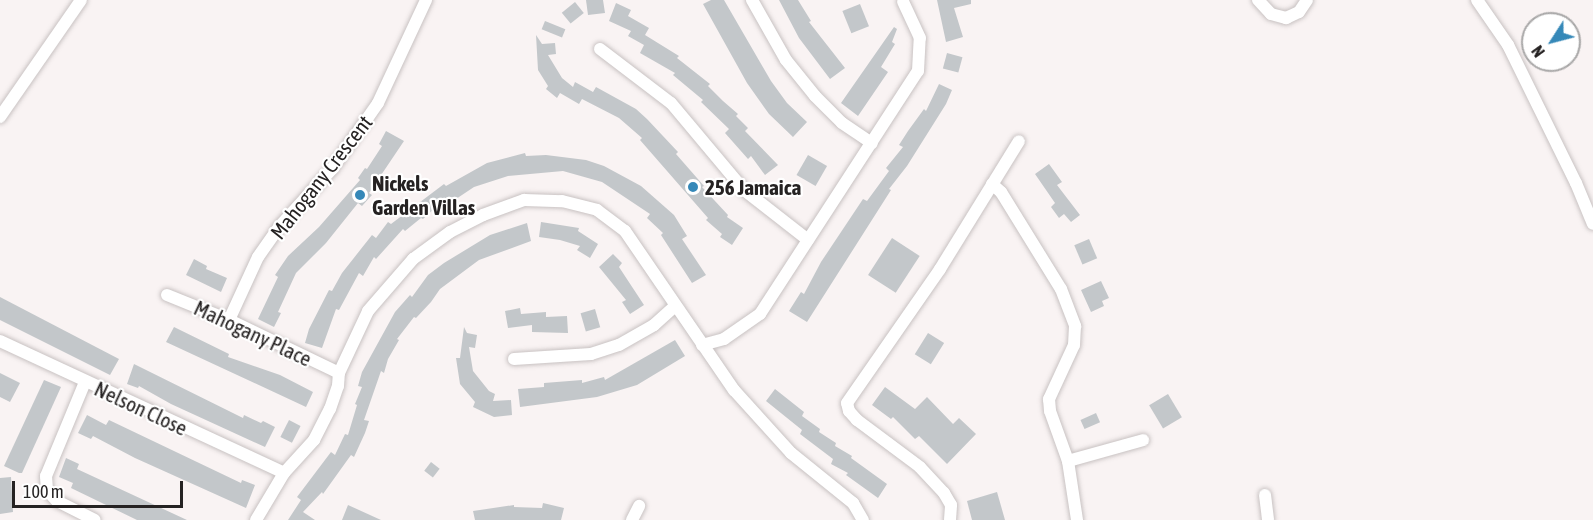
<!DOCTYPE html>
<html>
<head>
<meta charset="utf-8">
<style>
	body { margin:0 }
	#map { position:relative; width:1593px; height:520px; overflow:hidden; background:#f9f3f3; font-family:"Asap Condensed",sans-serif }
	div>[style] { position:absolute }
	[style*='--x'] { left:calc(var(--x)*1px); top:calc(var(--y)*1px); width:calc(var(--w)*1px); rotate:calc(var(--a)*1deg) }
	.building>* { inset:0; background:#c3c7ca; transform-origin:0 0 }
	.roads { filter:drop-shadow(0 0 2px #c8c2c2) drop-shadow(0 0 2px #c8c2c2) }
	.minor>* { height:12px; margin:-6px; padding:0 6px; transform-origin:6px; border-radius:6px; background:#fff }
	.dots>* { width:16px; height:16px; translate:-50% -50%; box-sizing:border-box; border:3px solid #fff; border-radius:50% }
	span { translate:-50% -50%; white-space:nowrap; text-align:center; line-height:1.15; -webkit-text-stroke:4.5px #fff; paint-order:stroke }
	.street-label { font-size:21px; color:#252222 }
	.poi-label { font-size:21px; color:#252222; font-weight:700 }
	.left { translate:0 -50%; text-align:left }
	.north { position:absolute; left:1521px; top:12px; width:60px; height:60px; box-sizing:border-box; background:#fff; border:2px solid #a8a7a7; border-radius:50%; rotate:234deg; font-size:16px; font-weight:700; line-height:24px; text-align:center; color:#252222 }
	.north::after { content:''; display:block; margin:auto; width:21px; height:27px; background:#3588b8; clip-path:polygon(50% 0,100% 100%,50% 72%,0 100%) }
	.scale { position:absolute; left:12px; top:481px; width:171px; height:27px; box-sizing:border-box; border:3px solid #252222; border-top:0; padding-left:8px; font-size:18px; line-height:21px; white-space:nowrap; color:#252222; -webkit-text-stroke:4px #fff; paint-order:stroke }
</style>
</head>
<body>
<div id="map">
	<div class="building">
		<i style="clip-path:polygon(586px 0,603px 0,605px 13px,588px 15px)"></i>
		<i style="clip-path:polygon(711px 0,724px 0,771px 81px,787px 103px,807px 122px,793px 137px,769px 114px,747px 83px,703px 4px)"></i>
		<i style="clip-path:polygon(779px 0,798px 0,811px 21px,809px 22px,845px 68px,830px 79px,799px 38px)"></i>
		<i style="clip-path:polygon(937px 0,971px 0,971px 4px,954px 8px,963px 37px,946px 42px)"></i>
		<i style="left:575px;top:2px;width:14px;height:17px;rotate:51deg"></i>
		<i style="clip-path:polygon(616px 3px,631px 10px,628px 16px,649px 28px,645px 35px,679px 56px,677px 58px,710px 84px,708px 86px,723px 101px,738px 114px,736px 116px,748px 128px,745px 131px,778px 165px,765px 175px,751px 156px,748px 159px,725px 133px,729px 129px,701px 102px,703px 100px,673px 75px,675px 73px,640px 53px,644px 45px,628px 36px,631px 31px,609px 21px)"></i>
		<i style="left:860px;top:4px;width:24px;height:19px;rotate:68deg"></i>
		<i style="left:545px;top:21px;width:22px;height:9px;rotate:22deg"></i>
		<i style="clip-path:polygon(894px 27px,897px 29px,892px 42px,895px 44px,881px 67px,888px 72px,858px 116px,841px 103px)"></i>
		<i style="clip-path:polygon(536px 35px,542px 44px,555px 43px,556px 54px,548px 55px,562px 78px,573px 87px,575px 82px,593px 92px,596px 87px,636px 109px,647px 119px,678px 152px,676px 154px,704px 186px,702px 187px,728px 215px,727px 217px,743px 228px,732px 245px,720px 237px,722px 234px,706px 220px,708px 218px,640px 140px,642px 138px,619px 118px,582px 99px,579px 104px,560px 93px,557px 98px,546px 89px,548px 86px,538px 70px)"></i>
		<i style="left:947px;top:53px;width:16px;height:16px;rotate:15deg"></i>
		<i style="clip-path:polygon(939px 84px,952px 90px,946px 104px,907px 166px,889px 189px,891px 190px,807px 322px,789px 311px,801px 292px,804px 294px,821px 262px,863px 199px,867px 201px,889px 171px,886px 168px,903px 147px,899px 145px,908px 131px,924px 109px,926px 111px)"></i>
		<i style="clip-path:polygon(386px 131px,404px 141px,369px 193px,372px 195px,362px 206px,358px 203px,326px 243px,296px 273px,278px 312px,281px 313px,274px 327px,258px 319px,278px 277px,275px 275px,288px 256px,319px 227px,360px 180px,358px 178px,365px 168px,367px 169px,382px 146px,379px 144px)"></i>
		<i style="clip-path:polygon(525px 153px,526px 156px,546px 155px,586px 160px,604px 166px,641px 186px,674px 215px,687px 236px,682px 239px,706px 275px,692px 283px,661px 235px,663px 233px,647px 218px,650px 214px,602px 182px,563px 171px,508px 176px,474px 187px,441px 209px,438px 205px,423px 219px,421px 218px,405px 231px,403px 229px,376px 259px,374px 257px,363px 276px,359px 273px,339px 310px,336px 309px,322px 348px,305px 343px,309px 329px,329px 290px,332px 291px,342px 273px,372px 235px,376px 238px,388px 222px,391px 224px,444px 184px,446px 186px,487px 163px)"></i>
		<i style="left:808px;top:155px;width:22px;height:23px;rotate:30deg"></i>
		<i style="clip-path:polygon(1049px 164px,1062px 182px,1057px 185px,1080px 215px,1071px 222px,1064px 214px,1059px 218px,1051px 207px,1055px 203px,1035px 174px)"></i>
		<i style="clip-path:polygon(541px 222px,579px 228px,578px 231px,598px 244px,590px 258px,577px 250px,580px 246px,560px 240px,539px 237px)"></i>
		<i style="clip-path:polygon(527px 223px,531px 241px,479px 260px,440px 289px,431px 302px,416px 318px,414px 317px,397px 339px,399px 340px,388px 359px,384px 373px,381px 371px,364px 420px,369px 421px,365px 433px,354px 457px,351px 455px,323px 494px,322px 492px,303px 512px,315px 520px,288px 520px,301px 500px,297px 497px,331px 452px,335px 455px,345px 434px,348px 435px,357px 405px,355px 404px,362px 387px,358px 386px,362px 372px,395px 312px,410px 295px,412px 297px,428px 275px,444px 263px,490px 235px)"></i>
		<i style="left:892px;top:238px;width:33px;height:44px;rotate:33deg"></i>
		<i style="left:1089px;top:239px;width:21px;height:16px;rotate:67deg"></i>
		<i style="clip-path:polygon(613px 254px,622px 263px,619px 267px,644px 305px,630px 314px,622px 302px,626px 300px,599px 267px)"></i>
		<i style="clip-path:polygon(194px 259px,207px 266px,206px 269px,227px 278px,221px 292px,186px 275px)"></i>
		<i style="clip-path:polygon(1101px 281px,1109px 298px,1102px 301px,1104px 306px,1091px 312px,1081px 290px)"></i>
		<i style="clip-path:polygon(0 297px,119px 359px,110px 375px,0 320px)"></i>
		<i style="clip-path:polygon(520px 308px,521px 314px,546px 312px,546px 317px,567px 316px,568px 333px,532px 332px,532px 325px,508px 328px,505px 311px)"></i>
		<i style="left:595px;top:309px;width:19px;height:15px;rotate:74deg"></i>
		<i style="clip-path:polygon(174px 327px,229px 354px,228px 357px,280px 375px,313px 392px,306px 407px,166px 342px)"></i>
		<i style="clip-path:polygon(464px 327px,467px 333px,477px 335px,475px 348px,469px 347px,473px 371px,489px 391px,495px 394px,493px 401px,511px 400px,512px 415px,494px 417px,473px 407px,475px 402px,460px 384px,456px 358px,460px 358px)"></i>
		<i style="left:928px;top:333px;width:19px;height:25px;rotate:32deg"></i>
		<i style="clip-path:polygon(675px 340px,685px 356px,637px 385px,597px 397px,520px 407px,518px 389px,544px 387px,544px 383px,582px 380px,582px 383px,604px 377px,605px 380px)"></i>
		<i style="clip-path:polygon(134px 364px,243px 418px,244px 415px,261px 423px,263px 421px,275px 427px,265px 447px,171px 404px,139px 386px,138px 388px,127px 384px)"></i>
		<i style="clip-path:polygon(0 373px,20px 383px,10px 402px,0 397px)"></i>
		<i style="clip-path:polygon(44px 380px,61px 387px,22px 473px,19px 473px,4px 466px)"></i>
		<i style="clip-path:polygon(885px 387px,915px 409px,927px 397px,953px 424px,959px 418px,976px 434px,947px 464px,919px 436px,915px 439px,893px 417px,891px 419px,872px 405px)"></i>
		<i style="clip-path:polygon(775px 389px,804px 412px,802px 416px,820px 429px,819px 432px,836px 443px,835px 446px,852px 456px,851px 458px,887px 484px,878px 498px,846px 475px,848px 473px,831px 464px,833px 459px,800px 434px,802px 430px,766px 401px)"></i>
		<i style="left:1168px;top:394px;width:27px;height:22px;rotate:59deg"></i>
		<i style="left:1096px;top:413px;width:10px;height:17px;rotate:66deg"></i>
		<i style="clip-path:polygon(87px 415px,106px 425px,109px 420px,241px 483px,242px 480px,255px 485px,246px 508px,135px 458px,93px 436px,91px 439px,78px 433px)"></i>
		<i style="left:289px;top:420px;width:13px;height:19px;rotate:27deg"></i>
		<i style="clip-path:polygon(66px 458px,79px 464px,77px 469px,187px 520px,137px 520px,71px 488px,73px 483px,59px 477px)"></i>
		<i style="left:431px;top:462px;width:11px;height:11px;rotate:38deg"></i>
		<i style="clip-path:polygon(11px 477px,13px 512px,0 514px,0 478px)"></i>
		<i style="clip-path:polygon(997px 492px,1005px 520px,972px 520px,967px 501px)"></i>
		<i style="clip-path:polygon(543px 503px,564px 508px,561px 520px,475px 520px,473px 511px,514px 505px,514px 507px,542px 508px)"></i>
		<i style="clip-path:polygon(348px 505px,381px 520px,342px 520px)"></i>
	</div>
	<div class="roads">
		<div class="minor">
			<i style="--x:752;--y:0;--w:69;--a:60.5"></i>
			<i style="--x:786;--y:60;--w:46;--a:51.1"></i>
			<i style="--x:815;--y:96;--w:38;--a:45"></i>
			<i style="--x:842;--y:123;--w:36;--a:34"></i>
			<i style="--x:1258;--y:0;--w:19;--a:47"></i>
			<i style="--x:1271;--y:14;--w:16;--a:15"></i>
			<i style="--x:1286;--y:18;--w:14;--a:-25"></i>
			<i style="--x:1299;--y:12;--w:14;--a:-56"></i>
			<i style="--x:1477;--y:0;--w:55;--a:55.4"></i>
			<i style="--x:1508;--y:45;--w:154;--a:63.8"></i>
			<i style="--x:1576;--y:183;--w:44;--a:67.5"></i>
			<i style="--x:600;--y:49;--w:89;--a:37.3"></i>
			<i style="--x:671;--y:103;--w:114;--a:50"></i>
			<i style="--x:744;--y:190;--w:81;--a:38"></i>
			<i style="--x:0;--y:117;--w:142;--a:-55.3"></i>
			<i style="--x:992;--y:184;--w:12;--a:42"></i>
			<i style="--x:1001;--y:192;--w:114;--a:58.3"></i>
			<i style="--x:1061;--y:289;--w:40;--a:69"></i>
			<i style="--x:1075;--y:326;--w:19;--a:93"></i>
			<i style="--x:1074;--y:345;--w:60;--a:114.8"></i>
			<i style="--x:1049;--y:399;--w:12;--a:85"></i>
			<i style="--x:1050;--y:411;--w:53;--a:70.2"></i>
			<i style="--x:1068;--y:461;--w:60;--a:81.3"></i>
			<i style="--x:167;--y:295;--w:67;--a:22"></i>
			<i style="--x:229;--y:320;--w:122;--a:25.7"></i>
			<i style="--x:229;--y:320;--w:69;--a:-65.3"></i>
			<i style="--x:258;--y:257;--w:37;--a:-55"></i>
			<i style="--x:279;--y:227;--w:79;--a:-47.6"></i>
			<i style="--x:332;--y:169;--w:80;--a:-55.1"></i>
			<i style="--x:378;--y:103;--w:114;--a:-65"></i>
			<i style="--x:0;--y:341;--w:313;--a:24.9"></i>
			<i style="--x:702;--y:345;--w:23;--a:-15"></i>
			<i style="--x:724;--y:339;--w:44;--a:-34.8"></i>
			<i style="--x:760;--y:314;--w:290;--a:-57"></i>
			<i style="--x:918;--y:71;--w:33;--a:-87"></i>
			<i style="--x:920;--y:38;--w:40;--a:-115"></i>
			<i style="--x:514;--y:359;--w:77;--a:-3.7"></i>
			<i style="--x:591;--y:354;--w:29;--a:-18"></i>
			<i style="--x:619;--y:345;--w:40;--a:-29.7"></i>
			<i style="--x:654;--y:325;--w:28;--a:-42"></i>
			<i style="--x:85;--y:382;--w:102;--a:112.5"></i>
			<i style="--x:46;--y:476;--w:14;--a:86"></i>
			<i style="--x:47;--y:490;--w:15;--a:48"></i>
			<i style="--x:57;--y:501;--w:42;--a:26.6"></i>
			<i style="--x:1068;--y:461;--w:78;--a:-15.6"></i>
			<i style="--x:1265;--y:495;--w:25;--a:83"></i>
			<i style="--x:256;--y:520;--w:55;--a:-59.2"></i>
			<i style="--x:284;--y:473;--w:45;--a:-47.7"></i>
			<i style="--x:314;--y:440;--w:35;--a:-63"></i>
			<i style="--x:330;--y:409;--w:24;--a:-71"></i>
			<i style="--x:338;--y:386;--w:13;--a:-86"></i>
			<i style="--x:339;--y:373;--w:68;--a:-64.9"></i>
			<i style="--x:368;--y:311;--w:69;--a:-49.1"></i>
			<i style="--x:413;--y:259;--w:46;--a:-36.1"></i>
			<i style="--x:450;--y:232;--w:37;--a:-27"></i>
			<i style="--x:483;--y:215;--w:44;--a:-20.1"></i>
			<i style="--x:524;--y:200;--w:38;--a:2"></i>
			<i style="--x:562;--y:201;--w:36;--a:14"></i>
			<i style="--x:597;--y:210;--w:35;--a:37"></i>
			<i style="--x:625;--y:231;--w:193;--a:55.6"></i>
			<i style="--x:734;--y:390;--w:85;--a:47.9"></i>
			<i style="--x:791;--y:453;--w:80;--a:38.9"></i>
			<i style="--x:853;--y:503;--w:20;--a:60"></i>
			<i style="--x:632;--y:520;--w:16;--a:-63"></i>
			<i style="--x:950;--y:520;--w:15;--a:-86"></i>
			<i style="--x:951;--y:505;--w:14;--a:-120"></i>
			<i style="--x:944;--y:493;--w:35;--a:-133"></i>
			<i style="--x:920;--y:467;--w:79;--a:-143.3"></i>
			<i style="--x:857;--y:420;--w:12;--a:-132"></i>
			<i style="--x:849;--y:411;--w:8;--a:-104"></i>
			<i style="--x:847;--y:403;--w:163;--a:-55.2"></i>
			<i style="--x:940;--y:269;--w:150;--a:-58.3"></i>
		</div>
	</div>
	<div class="dots">
		<i style="left:693px;top:187px;background:#3588b8"></i>
		<i style="left:360px;top:195px;background:#3588b8"></i>
	</div>
	<div class="street-label">
		<span style="left:321px;top:177px;rotate:-52deg">Mahogany Crescent</span>
		<span style="left:253px;top:333px;rotate:25deg">Mahogany Place</span>
		<span style="left:141px;top:408px;rotate:25deg">Nelson Close</span>
	</div>
	<div class="poi-label">
		<span class="left" style="left:372px;top:195px">Nickels<br>Garden Villas</span>
		<span class="left" style="left:705px;top:187px">256 Jamaica</span>
	</div>
	<div class="north">N</div>
	<div class="scale">100 m</div>
</div>
</body>
</html>
